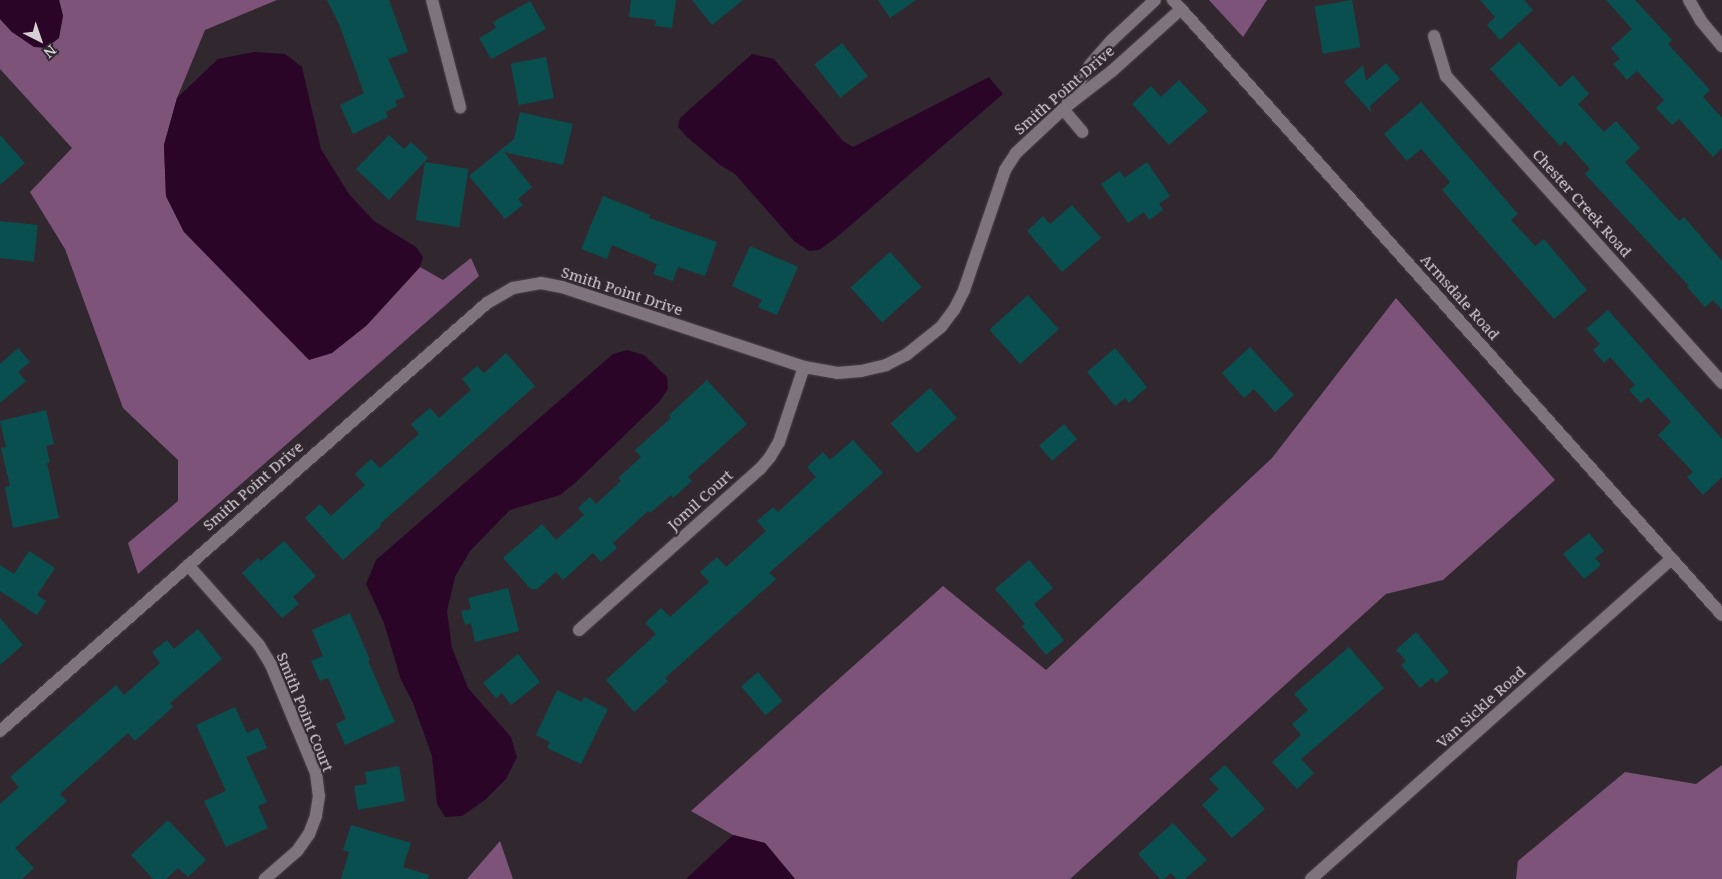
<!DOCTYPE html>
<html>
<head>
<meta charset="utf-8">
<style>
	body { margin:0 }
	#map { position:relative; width:1722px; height:879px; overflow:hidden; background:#31282f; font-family:"Noto Serif",serif }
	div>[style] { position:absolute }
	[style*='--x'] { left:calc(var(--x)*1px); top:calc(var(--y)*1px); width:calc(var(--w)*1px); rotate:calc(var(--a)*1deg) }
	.forest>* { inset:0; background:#7d5379 }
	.water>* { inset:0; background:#2a0528 }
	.building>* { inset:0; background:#0a4f4f; transform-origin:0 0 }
	.roads { filter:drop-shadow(0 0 1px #4a4349) drop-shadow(0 0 1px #4a4349) }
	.minor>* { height:12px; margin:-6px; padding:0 6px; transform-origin:6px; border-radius:6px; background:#7f747d }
	.tertiary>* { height:12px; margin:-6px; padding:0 6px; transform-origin:6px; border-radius:6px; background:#7f747d }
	span { translate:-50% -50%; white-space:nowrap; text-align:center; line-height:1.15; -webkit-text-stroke:4.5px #31282f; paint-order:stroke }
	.street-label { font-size:15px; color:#d6d0d5 }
	.north { position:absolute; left:15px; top:15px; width:50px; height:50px; -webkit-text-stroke:4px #31282f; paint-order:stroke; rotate:139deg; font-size:14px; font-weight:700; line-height:20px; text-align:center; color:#d6d0d5 }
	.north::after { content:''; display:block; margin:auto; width:18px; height:22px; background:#d6d0d5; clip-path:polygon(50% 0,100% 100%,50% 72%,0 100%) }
</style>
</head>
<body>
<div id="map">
	<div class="forest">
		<i style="clip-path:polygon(59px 0,277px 0,205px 30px,177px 98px,164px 145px,166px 196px,184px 232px,366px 326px,420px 267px,443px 280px,471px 258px,479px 276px,138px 574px,128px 543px,178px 501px,178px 460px,123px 408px,65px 249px,30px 192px,72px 148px,0 69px,0 19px,12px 32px,63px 16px)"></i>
		<i style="clip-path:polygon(1209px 0,1267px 0,1243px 37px)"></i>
		<i style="clip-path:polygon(1396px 298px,1555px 480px,1443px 580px,1386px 594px,1070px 879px,795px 879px,765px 843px,733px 835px,691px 811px,943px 586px,1046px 670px,1272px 458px)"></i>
		<i style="clip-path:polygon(1722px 765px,1722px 879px,1516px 879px,1518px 861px,1625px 772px,1696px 784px)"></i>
		<i style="clip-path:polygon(500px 841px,513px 879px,467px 879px)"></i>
	</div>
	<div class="water">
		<i style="clip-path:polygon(0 0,59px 0,63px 16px,59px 38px,46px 48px,34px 47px,12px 32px,0 19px)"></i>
		<i style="clip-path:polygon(254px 52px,285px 54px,302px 67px,321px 149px,349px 194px,374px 221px,416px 247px,423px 257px,420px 267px,366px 326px,332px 353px,309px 360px,184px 232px,166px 196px,164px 145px,177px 98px,218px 59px)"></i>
		<i style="clip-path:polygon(752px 54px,774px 59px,843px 141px,853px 147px,989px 77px,1003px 94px,837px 237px,819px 250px,809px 251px,794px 241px,735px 174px,720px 165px,687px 137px,678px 127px,680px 118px)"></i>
		<i style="clip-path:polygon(627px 350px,644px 355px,667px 377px,668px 389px,659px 402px,575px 483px,560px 495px,510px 510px,470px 551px,455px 577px,447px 611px,452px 648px,468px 688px,511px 737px,517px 757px,506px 779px,485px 800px,462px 816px,445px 817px,437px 804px,432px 756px,413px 703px,401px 680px,384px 623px,366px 584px,376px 560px,613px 354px)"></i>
		<i style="clip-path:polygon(733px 835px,765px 843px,795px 879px,686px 879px)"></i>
	</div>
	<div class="building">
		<i style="clip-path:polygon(327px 0,389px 0,408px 52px,388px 59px,405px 97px,395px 101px,397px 106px,386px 112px,388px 117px,353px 134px,340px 105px,364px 93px,339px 24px)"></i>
		<i style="clip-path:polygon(631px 0,676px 0,672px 28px,655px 26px,656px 20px,629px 17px)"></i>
		<i style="clip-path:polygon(692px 0,743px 0,712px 25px)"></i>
		<i style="clip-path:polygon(878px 0,916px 0,890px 18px)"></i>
		<i style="left:1352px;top:0;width:48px;height:38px;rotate:80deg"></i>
		<i style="clip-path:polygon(1480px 0,1524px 0,1533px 10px,1500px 40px,1487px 25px,1495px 17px)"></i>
		<i style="clip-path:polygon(1606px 0,1635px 0,1672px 40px,1668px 44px,1710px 90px,1703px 97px,1722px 118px,1722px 148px,1713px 157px,1679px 119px,1672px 125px,1656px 108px,1664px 100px,1637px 71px,1627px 80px,1613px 64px,1620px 59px,1611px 48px,1632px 29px)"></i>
		<i style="clip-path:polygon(530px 1px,546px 29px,491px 59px,479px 38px,496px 28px,493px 22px)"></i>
		<i style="clip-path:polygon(1519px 42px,1560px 87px,1573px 75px,1589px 94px,1578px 104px,1604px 132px,1616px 121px,1640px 148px,1625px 162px,1679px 221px,1684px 217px,1722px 261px,1722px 310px,1713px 300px,1705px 307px,1687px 287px,1689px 286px,1585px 174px,1590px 169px,1565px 141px,1560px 146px,1490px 69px)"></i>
		<i style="left:842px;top:43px;width:42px;height:35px;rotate:52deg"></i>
		<i style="left:546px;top:57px;width:42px;height:36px;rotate:79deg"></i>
		<i style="clip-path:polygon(1386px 63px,1400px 79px,1370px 106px,1371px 112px,1344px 82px,1363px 65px,1366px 81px)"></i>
		<i style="clip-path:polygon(1179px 80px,1208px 111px,1169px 145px,1132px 104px,1151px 86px,1161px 97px)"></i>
		<i style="clip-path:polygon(1421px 102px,1518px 214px,1511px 220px,1535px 246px,1544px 239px,1587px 290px,1554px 319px,1442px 190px,1450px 182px,1421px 149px,1407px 161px,1384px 134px)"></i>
		<i style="clip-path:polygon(520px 112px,573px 124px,563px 165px,504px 152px,532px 187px,518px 199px,523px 205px,505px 219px,469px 176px,514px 139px)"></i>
		<i style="clip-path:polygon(0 135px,25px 163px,0 185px)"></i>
		<i style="clip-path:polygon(389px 135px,404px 149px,411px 142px,428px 158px,389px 200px,356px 169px)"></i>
		<i style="left:425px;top:162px;width:44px;height:59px;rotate:9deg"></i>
		<i style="clip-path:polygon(1147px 162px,1170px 196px,1159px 204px,1163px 210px,1149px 220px,1144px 212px,1128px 223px,1101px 184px,1120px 171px,1124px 178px)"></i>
		<i style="clip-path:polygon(603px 196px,650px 215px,649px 218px,717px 242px,705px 276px,678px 267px,673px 281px,653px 274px,657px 264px,612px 245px,607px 259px,581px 249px)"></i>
		<i style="clip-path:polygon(1072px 205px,1101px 238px,1062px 272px,1027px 231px,1043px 216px,1050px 224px)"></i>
		<i style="left:0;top:221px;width:38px;height:37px;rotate:6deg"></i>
		<i style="clip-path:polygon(750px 246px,798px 267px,777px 315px,758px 307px,762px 300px,732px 286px)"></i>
		<i style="left:890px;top:252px;width:47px;height:53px;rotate:48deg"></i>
		<i style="left:1028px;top:295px;width:46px;height:52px;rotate:48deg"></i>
		<i style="clip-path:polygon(1608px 310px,1722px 439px,1722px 477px,1703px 495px,1687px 477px,1693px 472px,1658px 435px,1671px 422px,1648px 397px,1641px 403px,1629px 390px,1635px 385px,1610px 357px,1604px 363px,1593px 350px,1600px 344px,1586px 329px)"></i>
		<i style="clip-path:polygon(1250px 347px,1294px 395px,1275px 412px,1254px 389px,1244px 398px,1222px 373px)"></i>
		<i style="clip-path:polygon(18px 348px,30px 362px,18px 372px,26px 381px,0 403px,0 364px)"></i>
		<i style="clip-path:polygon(1115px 348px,1147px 387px,1129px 403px,1125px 398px,1115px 406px,1087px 372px)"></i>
		<i style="clip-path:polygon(506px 353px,535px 386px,380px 524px,381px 526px,343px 560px,305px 518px,320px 504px,331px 516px,365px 485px,355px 474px,371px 459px,380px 468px,419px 434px,411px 424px,430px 408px,439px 418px,471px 390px,462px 379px,477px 366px,484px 373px)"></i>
		<i style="clip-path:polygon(707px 380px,747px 424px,688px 477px,692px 481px,673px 498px,671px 495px,650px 513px,648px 511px,613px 543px,617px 548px,601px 562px,593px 553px,563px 580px,556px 572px,537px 589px,531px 589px,503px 558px,542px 524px,556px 540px,584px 515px,578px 508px,590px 497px,596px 504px,621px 481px,618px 478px,641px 457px,635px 450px,671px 418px,669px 415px)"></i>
		<i style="left:930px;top:388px;width:40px;height:53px;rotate:48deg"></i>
		<i style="clip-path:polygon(46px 410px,54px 444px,46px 446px,50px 462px,47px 463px,59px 518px,13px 528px,5px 487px,10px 486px,1px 448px,6px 447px,0 421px)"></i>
		<i style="left:1064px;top:424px;width:20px;height:33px;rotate:49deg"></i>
		<i style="clip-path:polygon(853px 440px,883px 473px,769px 573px,776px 579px,665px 678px,668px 681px,634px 712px,606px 680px,656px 634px,645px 623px,661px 608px,670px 617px,709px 582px,700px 572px,717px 557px,726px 567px,766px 531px,757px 521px,773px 507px,778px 512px,816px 477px,807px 467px,823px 452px,830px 460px)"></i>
		<i style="clip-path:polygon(1589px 533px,1604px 551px,1595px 558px,1601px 565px,1584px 579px,1563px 554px)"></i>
		<i style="clip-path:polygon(284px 541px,316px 576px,293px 597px,299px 604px,282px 618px,242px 573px,258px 558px,261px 561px)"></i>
		<i style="clip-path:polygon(29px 551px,55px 568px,37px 595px,46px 601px,37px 615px,0 591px,0 565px,14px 574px)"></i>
		<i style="clip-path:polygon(1029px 560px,1053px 588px,1034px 604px,1064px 640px,1046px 655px,1022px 626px,1025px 624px,995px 589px)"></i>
		<i style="clip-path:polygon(508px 588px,519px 631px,475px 642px,471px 623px,465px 625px,461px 611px,471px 609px,468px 598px)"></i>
		<i style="clip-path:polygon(350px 613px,370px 660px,368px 661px,395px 722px,345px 745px,336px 724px,346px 719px,328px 678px,320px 681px,311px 661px,323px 656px,312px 630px)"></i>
		<i style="clip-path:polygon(0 618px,23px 645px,0 665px)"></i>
		<i style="clip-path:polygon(198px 629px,222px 659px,170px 703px,173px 707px,135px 741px,128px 733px,60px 794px,67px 801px,15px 848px,34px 868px,22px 879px,0 879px,0 804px,19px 787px,10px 777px,116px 685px,124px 695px,160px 663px,152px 652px,167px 640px,174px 649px)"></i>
		<i style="clip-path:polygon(1416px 632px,1449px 672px,1436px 683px,1432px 678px,1420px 688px,1401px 665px,1406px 661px,1396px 650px)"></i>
		<i style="clip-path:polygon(1349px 647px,1384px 688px,1301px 759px,1314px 773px,1297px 789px,1272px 762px,1301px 735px,1292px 724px,1308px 710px,1294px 694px)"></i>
		<i style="clip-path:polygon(518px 654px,540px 682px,511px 705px,502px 693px,496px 698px,483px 683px)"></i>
		<i style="left:758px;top:672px;width:38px;height:22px;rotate:50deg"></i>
		<i style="clip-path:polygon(557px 690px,582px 702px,584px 697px,608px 709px,581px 764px,547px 748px,550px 742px,536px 735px)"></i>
		<i style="clip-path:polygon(235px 707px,247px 733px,258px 728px,267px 748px,246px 757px,267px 802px,258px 806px,268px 828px,226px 847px,204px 801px,226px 791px,196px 725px)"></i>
		<i style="clip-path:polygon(1225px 765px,1265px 809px,1232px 838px,1202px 805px,1219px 789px,1209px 779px)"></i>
		<i style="clip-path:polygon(399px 766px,405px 801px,358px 810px,354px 786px,367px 784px,365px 772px)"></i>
		<i style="clip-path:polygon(168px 820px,206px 860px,188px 877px,178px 868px,166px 879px,153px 879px,131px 855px)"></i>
		<i style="clip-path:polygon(1173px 823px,1207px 860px,1185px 879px,1177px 879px,1171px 873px,1164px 879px,1160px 879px,1138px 854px)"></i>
		<i style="clip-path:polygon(351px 825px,411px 843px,403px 867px,429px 875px,428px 879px,341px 879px,349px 852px,343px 850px)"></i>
	</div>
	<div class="roads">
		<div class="minor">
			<i style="--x:432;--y:0;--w:111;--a:75.3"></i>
			<i style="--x:1689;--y:0;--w:24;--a:60"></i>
			<i style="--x:1701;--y:21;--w:33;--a:50"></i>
			<i style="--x:1434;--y:36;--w:42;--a:73.3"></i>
			<i style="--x:1446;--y:76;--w:413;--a:48"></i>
			<i style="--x:1068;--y:100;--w:41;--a:-57.8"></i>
			<i style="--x:1090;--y:65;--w:32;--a:-49"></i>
			<i style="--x:1111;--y:41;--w:60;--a:-43"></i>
			<i style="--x:1063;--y:109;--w:30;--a:50"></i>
			<i style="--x:188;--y:565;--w:107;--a:48.4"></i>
			<i style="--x:259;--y:645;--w:23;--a:59"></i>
			<i style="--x:271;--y:665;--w:117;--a:67.4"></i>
			<i style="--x:316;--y:773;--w:23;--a:83"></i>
			<i style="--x:319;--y:796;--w:20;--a:99"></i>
			<i style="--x:316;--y:816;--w:19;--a:111"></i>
			<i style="--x:309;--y:834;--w:21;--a:125"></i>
			<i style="--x:297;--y:851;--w:43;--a:138.8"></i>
			<i style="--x:579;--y:630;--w:242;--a:-41.7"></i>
			<i style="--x:760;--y:469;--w:16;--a:-50"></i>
			<i style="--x:770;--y:457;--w:17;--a:-59"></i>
			<i style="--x:779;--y:442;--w:79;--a:-71.6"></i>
			<i style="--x:0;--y:731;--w:648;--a:-41.31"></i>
			<i style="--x:487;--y:303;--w:30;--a:-30"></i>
			<i style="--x:513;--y:288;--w:28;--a:-10"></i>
			<i style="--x:541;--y:283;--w:21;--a:11"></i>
			<i style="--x:562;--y:287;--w:255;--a:18.3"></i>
			<i style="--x:804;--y:367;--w:34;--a:10"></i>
			<i style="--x:837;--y:373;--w:24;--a:-5"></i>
			<i style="--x:861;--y:371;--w:26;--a:-13"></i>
			<i style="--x:886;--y:365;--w:22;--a:-27"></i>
			<i style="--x:906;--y:355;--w:45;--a:-38.7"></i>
			<i style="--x:941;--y:327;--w:21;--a:-53"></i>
			<i style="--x:954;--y:310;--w:22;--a:-63"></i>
			<i style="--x:964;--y:290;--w:127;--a:-71.1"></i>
			<i style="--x:1005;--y:170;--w:20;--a:-57"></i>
			<i style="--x:1016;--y:153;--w:64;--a:-43.1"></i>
			<i style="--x:1063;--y:109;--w:62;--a:-37.8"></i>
			<i style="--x:1112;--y:71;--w:93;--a:-41.9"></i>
			<i style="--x:1311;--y:879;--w:482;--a:-41.6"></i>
		</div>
		<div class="tertiary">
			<i style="--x:1173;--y:0;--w:824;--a:48.25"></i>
		</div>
	</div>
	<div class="street-label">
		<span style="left:1064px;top:90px;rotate:-41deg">Smith Point Drive</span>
		<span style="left:1582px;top:203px;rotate:48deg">Chester Creek Road</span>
		<span style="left:622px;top:291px;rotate:18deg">Smith Point Drive</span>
		<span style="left:1460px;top:297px;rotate:48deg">Armsdale Road</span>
		<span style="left:253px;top:486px;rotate:-41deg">Smith Point Drive</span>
		<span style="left:700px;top:500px;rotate:-42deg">Jomil Court</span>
		<span style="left:1481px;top:707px;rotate:-42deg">Van Sickle Road</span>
		<span style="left:305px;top:712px;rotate:68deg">Smith Point Court</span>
	</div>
	<div class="north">N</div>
</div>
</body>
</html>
